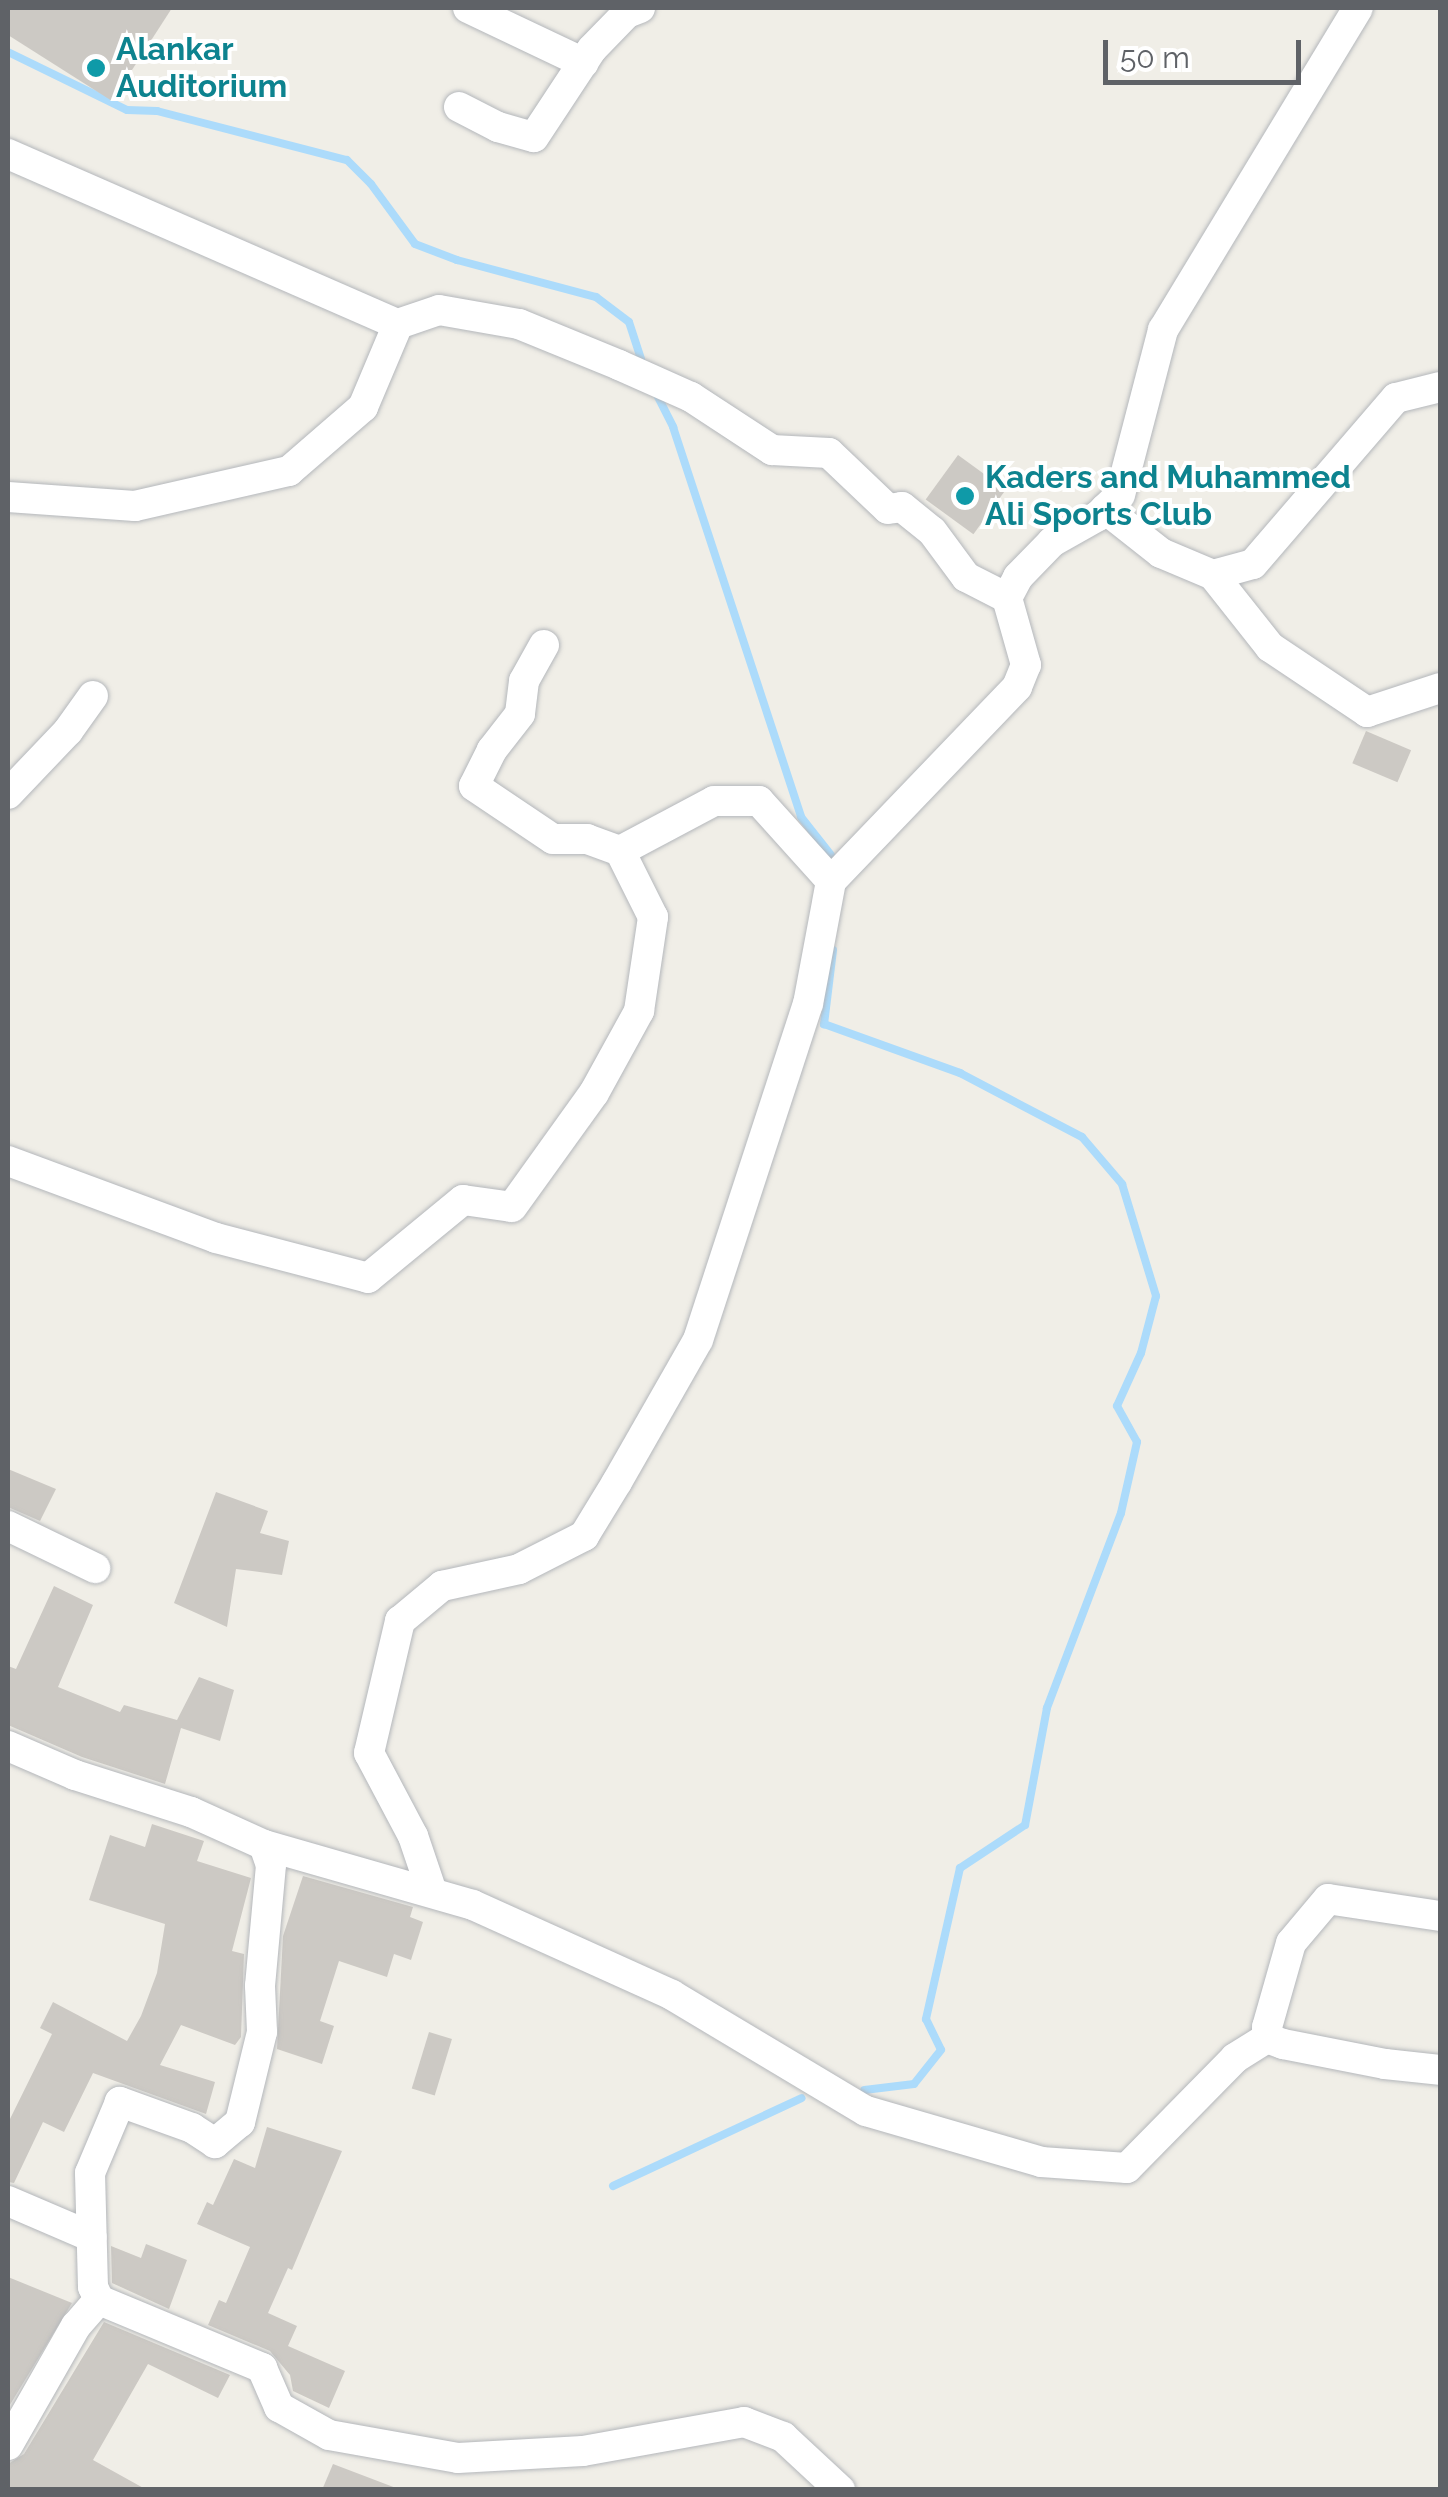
<!DOCTYPE html>
<html>
<head>
<meta charset="utf-8">
<style>
	body { margin:0 }
	#map { position:relative; width:1448px; height:2497px; overflow:hidden; background:#f0eee7; font-family:Raleway,sans-serif }
	div>[style] { position:absolute }
	[style*='--x'] { left:calc(var(--x)*1px); top:calc(var(--y)*1px); width:calc(var(--w)*1px); rotate:calc(var(--a)*1deg) }
	.stream>* { height:8px; margin:-4px; padding:0 4px; transform-origin:4px; border-radius:4px; background:#acdbfb }
	.building>* { inset:0; background:#ccc9c4; transform-origin:0 0 }
	.roads { filter:drop-shadow(0 0 2px #b4b7bb) drop-shadow(0 0 2px #b4b7bb) }
	.minor>* { height:30px; margin:-15px; padding:0 15px; transform-origin:15px; border-radius:15px; background:#fff }
	.dots>* { width:28px; height:28px; translate:-50% -50%; box-sizing:border-box; border:5px solid #fff; border-radius:50% }
	span { translate:-50% -50%; white-space:nowrap; text-align:center; line-height:1.15; -webkit-text-stroke:8px #fff; paint-order:stroke }
	.culture-label { font-size:32px; color:#0d838f; font-weight:700 }
	.left { translate:0 -50%; text-align:left }
	.frame { position:absolute; inset:0; border:10px solid #5f6267; pointer-events:none }
	.scale { position:absolute; left:1103px; top:40px; width:198px; height:45px; box-sizing:border-box; border:5px solid #5f6267; border-top:0; padding-left:12px; font-size:30px; line-height:35px; white-space:nowrap; color:#5f6267; -webkit-text-stroke:8px #fff; paint-order:stroke }
</style>
</head>
<body>
<div id="map">
	<div class="stream">
		<i style="--x:8;--y:52;--w:132;--a:26"></i>
		<i style="--x:127;--y:110;--w:30;--a:2"></i>
		<i style="--x:157;--y:111;--w:196;--a:14.5"></i>
		<i style="--x:347;--y:160;--w:34;--a:45"></i>
		<i style="--x:371;--y:184;--w:74;--a:53.7"></i>
		<i style="--x:415;--y:244;--w:45;--a:20.9"></i>
		<i style="--x:457;--y:260;--w:144;--a:14.9"></i>
		<i style="--x:596;--y:297;--w:41;--a:37.1"></i>
		<i style="--x:629;--y:322;--w:39;--a:72"></i>
		<i style="--x:657;--y:395;--w:36;--a:63"></i>
		<i style="--x:673;--y:427;--w:410;--a:71.8"></i>
		<i style="--x:801;--y:817;--w:48;--a:51.7"></i>
		<i style="--x:833;--y:950;--w:75;--a:96.9"></i>
		<i style="--x:824;--y:1024;--w:145;--a:19.8"></i>
		<i style="--x:960;--y:1073;--w:138;--a:27.7"></i>
		<i style="--x:1082;--y:1137;--w:62;--a:49.6"></i>
		<i style="--x:1122;--y:1184;--w:117;--a:73.1"></i>
		<i style="--x:1156;--y:1296;--w:59;--a:104.7"></i>
		<i style="--x:1141;--y:1353;--w:58;--a:114.4"></i>
		<i style="--x:1117;--y:1406;--w:41;--a:60.9"></i>
		<i style="--x:1137;--y:1442;--w:73;--a:102.7"></i>
		<i style="--x:1121;--y:1513;--w:209;--a:110.8"></i>
		<i style="--x:1047;--y:1708;--w:119;--a:100.6"></i>
		<i style="--x:1025;--y:1825;--w:78;--a:146.5"></i>
		<i style="--x:960;--y:1868;--w:155;--a:102.7"></i>
		<i style="--x:926;--y:2019;--w:34;--a:64"></i>
		<i style="--x:941;--y:2050;--w:43;--a:128.5"></i>
		<i style="--x:914;--y:2084;--w:50;--a:173.2"></i>
		<i style="--x:613;--y:2186;--w:208;--a:-25"></i>
	</div>
	<div class="building">
		<i style="clip-path:polygon(8px 8px,172px 8px,112px 101px,8px 35px)"></i>
		<i style="left:958px;top:455px;width:59px;height:55px;rotate:36deg"></i>
		<i style="left:1366px;top:731px;width:49px;height:35px;rotate:23deg"></i>
		<i style="clip-path:polygon(8px 1469px,56px 1489px,40px 1521px,8px 1507px)"></i>
		<i style="clip-path:polygon(216px 1492px,268px 1511px,260px 1533px,289px 1541px,282px 1575px,236px 1569px,227px 1627px,174px 1603px)"></i>
		<i style="clip-path:polygon(54px 1586px,93px 1605px,58px 1687px,120px 1712px,124px 1705px,177px 1720px,199px 1677px,234px 1690px,220px 1741px,181px 1728px,165px 1784px,82px 1757px,8px 1725px,8px 1666px,16px 1669px)"></i>
		<i style="clip-path:polygon(152px 1824px,204px 1841px,197px 1861px,251px 1878px,232px 1951px,244px 1954px,241px 2037px,235px 2045px,181px 2025px,160px 2065px,215px 2082px,206px 2114px,93px 2073px,64px 2132px,43px 2122px,14px 2183px,8px 2182px,8px 2123px,52px 2034px,40px 2028px,53px 2002px,127px 2041px,141px 2016px,157px 1973px,165px 1924px,89px 1900px,110px 1835px,145px 1847px)"></i>
		<i style="clip-path:polygon(303px 1876px,413px 1907px,410px 1917px,423px 1922px,411px 1960px,394px 1954px,387px 1977px,339px 1961px,320px 2021px,334px 2026px,322px 2064px,277px 2049px,283px 1936px)"></i>
		<i style="left:429px;top:2032px;width:24px;height:59px;rotate:17deg"></i>
		<i style="clip-path:polygon(267px 2127px,342px 2151px,292px 2270px,288px 2268px,268px 2313px,297px 2326px,288px 2346px,345px 2371px,329px 2408px,293px 2391px,290px 2375px,270px 2351px,208px 2325px,219px 2300px,226px 2303px,250px 2247px,197px 2224px,207px 2202px,213px 2205px,234px 2159px,255px 2168px)"></i>
		<i style="clip-path:polygon(146px 2244px,187px 2260px,169px 2309px,112px 2283px,111px 2246px,141px 2258px)"></i>
		<i style="clip-path:polygon(8px 2277px,72px 2303px,8px 2408px)"></i>
		<i style="clip-path:polygon(104px 2322px,230px 2375px,218px 2398px,148px 2364px,93px 2460px,147px 2490px,8px 2490px,8px 2464px,24px 2454px)"></i>
		<i style="clip-path:polygon(333px 2464px,396px 2488px,395px 2490px,322px 2490px)"></i>
	</div>
	<div class="roads">
		<div class="minor">
			<i style="--x:468;--y:8;--w:128;--a:25.4"></i>
			<i style="--x:459;--y:107;--w:44;--a:27.1"></i>
			<i style="--x:498;--y:127;--w:37;--a:16"></i>
			<i style="--x:534;--y:137;--w:105;--a:-56.6"></i>
			<i style="--x:592;--y:49;--w:50;--a:-45.8"></i>
			<i style="--x:627;--y:13;--w:14;--a:-21"></i>
			<i style="--x:8;--y:154;--w:425;--a:23.6"></i>
			<i style="--x:8;--y:497;--w:127;--a:4.1"></i>
			<i style="--x:135;--y:506;--w:158;--a:-12.8"></i>
			<i style="--x:289;--y:471;--w:98;--a:-40.9"></i>
			<i style="--x:363;--y:407;--w:90;--a:-67.1"></i>
			<i style="--x:398;--y:324;--w:43;--a:-18.9"></i>
			<i style="--x:439;--y:310;--w:81;--a:9.9"></i>
			<i style="--x:519;--y:324;--w:108;--a:22.3"></i>
			<i style="--x:619;--y:365;--w:79;--a:24"></i>
			<i style="--x:691;--y:397;--w:97;--a:33.2"></i>
			<i style="--x:772;--y:450;--w:57;--a:3"></i>
			<i style="--x:829;--y:453;--w:81;--a:43.5"></i>
			<i style="--x:888;--y:509;--w:14;--a:-8"></i>
			<i style="--x:902;--y:507;--w:38;--a:39"></i>
			<i style="--x:932;--y:531;--w:57;--a:53.5"></i>
			<i style="--x:966;--y:577;--w:46;--a:27.1"></i>
			<i style="--x:1105;--y:509;--w:71;--a:38.2"></i>
			<i style="--x:1161;--y:553;--w:56;--a:22.9"></i>
			<i style="--x:1213;--y:575;--w:41;--a:-15.4"></i>
			<i style="--x:1253;--y:564;--w:219;--a:-49.3"></i>
			<i style="--x:1396;--y:398;--w:45;--a:-14"></i>
			<i style="--x:1213;--y:575;--w:92;--a:51.6"></i>
			<i style="--x:1270;--y:647;--w:117;--a:33.8"></i>
			<i style="--x:1367;--y:712;--w:77;--a:-18.2"></i>
			<i style="--x:544;--y:645;--w:41;--a:119.1"></i>
			<i style="--x:524;--y:681;--w:33;--a:97"></i>
			<i style="--x:520;--y:714;--w:46;--a:127.9"></i>
			<i style="--x:492;--y:750;--w:40;--a:116.6"></i>
			<i style="--x:474;--y:786;--w:95;--a:33.9"></i>
			<i style="--x:553;--y:839;--w:34;--a:0"></i>
			<i style="--x:587;--y:839;--w:35;--a:20"></i>
			<i style="--x:620;--y:851;--w:106;--a:-28"></i>
			<i style="--x:714;--y:801;--w:45;--a:0"></i>
			<i style="--x:759;--y:801;--w:108;--a:48"></i>
			<i style="--x:8;--y:794;--w:87;--a:-46.4"></i>
			<i style="--x:68;--y:731;--w:43;--a:-54.5"></i>
			<i style="--x:8;--y:1161;--w:222;--a:20.3"></i>
			<i style="--x:216;--y:1238;--w:157;--a:14.7"></i>
			<i style="--x:368;--y:1278;--w:123;--a:-39.4"></i>
			<i style="--x:463;--y:1200;--w:49;--a:8.1"></i>
			<i style="--x:512;--y:1207;--w:140;--a:-54.3"></i>
			<i style="--x:594;--y:1093;--w:94;--a:-61.2"></i>
			<i style="--x:639;--y:1011;--w:95;--a:-81.5"></i>
			<i style="--x:653;--y:917;--w:74;--a:-116.6"></i>
			<i style="--x:8;--y:1526;--w:97;--a:25.8"></i>
			<i style="--x:8;--y:1746;--w:73;--a:23.4"></i>
			<i style="--x:75;--y:1775;--w:122;--a:17.7"></i>
			<i style="--x:191;--y:1812;--w:80;--a:24.3"></i>
			<i style="--x:264;--y:1845;--w:21;--a:71"></i>
			<i style="--x:271;--y:1865;--w:121;--a:95.2"></i>
			<i style="--x:260;--y:1986;--w:46;--a:87.5"></i>
			<i style="--x:262;--y:2032;--w:93;--a:103.7"></i>
			<i style="--x:240;--y:2122;--w:33;--a:140"></i>
			<i style="--x:215;--y:2143;--w:27;--a:-147"></i>
			<i style="--x:192;--y:2128;--w:77;--a:-160.1"></i>
			<i style="--x:120;--y:2102;--w:77;--a:112.9"></i>
			<i style="--x:90;--y:2173;--w:114;--a:88.5"></i>
			<i style="--x:93;--y:2287;--w:14;--a:65"></i>
			<i style="--x:99;--y:2300;--w:177;--a:22.6"></i>
			<i style="--x:262;--y:2368;--w:43;--a:66.4"></i>
			<i style="--x:279;--y:2407;--w:57;--a:29.2"></i>
			<i style="--x:329;--y:2435;--w:131;--a:10.1"></i>
			<i style="--x:458;--y:2458;--w:125;--a:-3.2"></i>
			<i style="--x:583;--y:2451;--w:164;--a:-10.2"></i>
			<i style="--x:744;--y:2422;--w:42;--a:21"></i>
			<i style="--x:783;--y:2437;--w:78;--a:42.9"></i>
			<i style="--x:264;--y:1845;--w:217;--a:16"></i>
			<i style="--x:473;--y:1905;--w:218;--a:24.3"></i>
			<i style="--x:672;--y:1995;--w:226;--a:30.9"></i>
			<i style="--x:866;--y:2111;--w:182;--a:16.2"></i>
			<i style="--x:1041;--y:2162;--w:86;--a:4"></i>
			<i style="--x:1127;--y:2168;--w:154;--a:-45.5"></i>
			<i style="--x:1235;--y:2058;--w:38;--a:-32"></i>
			<i style="--x:432;--y:1892;--w:59;--a:-108.7"></i>
			<i style="--x:413;--y:1836;--w:94;--a:-117.9"></i>
			<i style="--x:369;--y:1753;--w:136;--a:-76.8"></i>
			<i style="--x:400;--y:1621;--w:55;--a:-39.8"></i>
			<i style="--x:442;--y:1586;--w:79;--a:-12.4"></i>
			<i style="--x:519;--y:1569;--w:73;--a:-26.9"></i>
			<i style="--x:584;--y:1536;--w:63;--a:-58.6"></i>
			<i style="--x:617;--y:1482;--w:163;--a:-60.3"></i>
			<i style="--x:698;--y:1340;--w:354;--a:-71.9"></i>
			<i style="--x:808;--y:1004;--w:125;--a:-79.4"></i>
			<i style="--x:831;--y:881;--w:269;--a:-46.2"></i>
			<i style="--x:1017;--y:687;--w:24;--a:-68"></i>
			<i style="--x:1026;--y:665;--w:70;--a:-105.8"></i>
			<i style="--x:1007;--y:598;--w:24;--a:-62"></i>
			<i style="--x:1018;--y:577;--w:49;--a:-45.8"></i>
			<i style="--x:1052;--y:542;--w:53;--a:-29.5"></i>
			<i style="--x:1098;--y:516;--w:30;--a:-44"></i>
			<i style="--x:1120;--y:495;--w:171;--a:-75.4"></i>
			<i style="--x:1163;--y:330;--w:376;--a:-58.8"></i>
			<i style="--x:1440;--y:1916;--w:113;--a:-171.4"></i>
			<i style="--x:1328;--y:1899;--w:57;--a:130.1"></i>
			<i style="--x:1291;--y:1943;--w:87;--a:105.9"></i>
			<i style="--x:1267;--y:2027;--w:11;--a:90"></i>
			<i style="--x:1267;--y:2038;--w:17;--a:21"></i>
			<i style="--x:1283;--y:2044;--w:104;--a:11.1"></i>
			<i style="--x:1385;--y:2064;--w:55;--a:6.2"></i>
			<i style="--x:8;--y:2201;--w:91;--a:23.2"></i>
			<i style="--x:8;--y:2445;--w:137;--a:-60.3"></i>
			<i style="--x:76;--y:2326;--w:35;--a:-49"></i>
		</div>
	</div>
	<div class="dots">
		<i style="left:96px;top:68px;background:#0f9aa8"></i>
		<i style="left:965px;top:496px;background:#0f9aa8"></i>
	</div>
	<div class="culture-label">
		<span class="left" style="left:116px;top:68px">Alankar<br>Auditorium</span>
		<span class="left" style="left:985px;top:496px">Kaders and Muhammed<br>Ali Sports Club</span>
	</div>
	<div class="frame"></div>
	<div class="scale">50 m</div>
</div>
</body>
</html>
